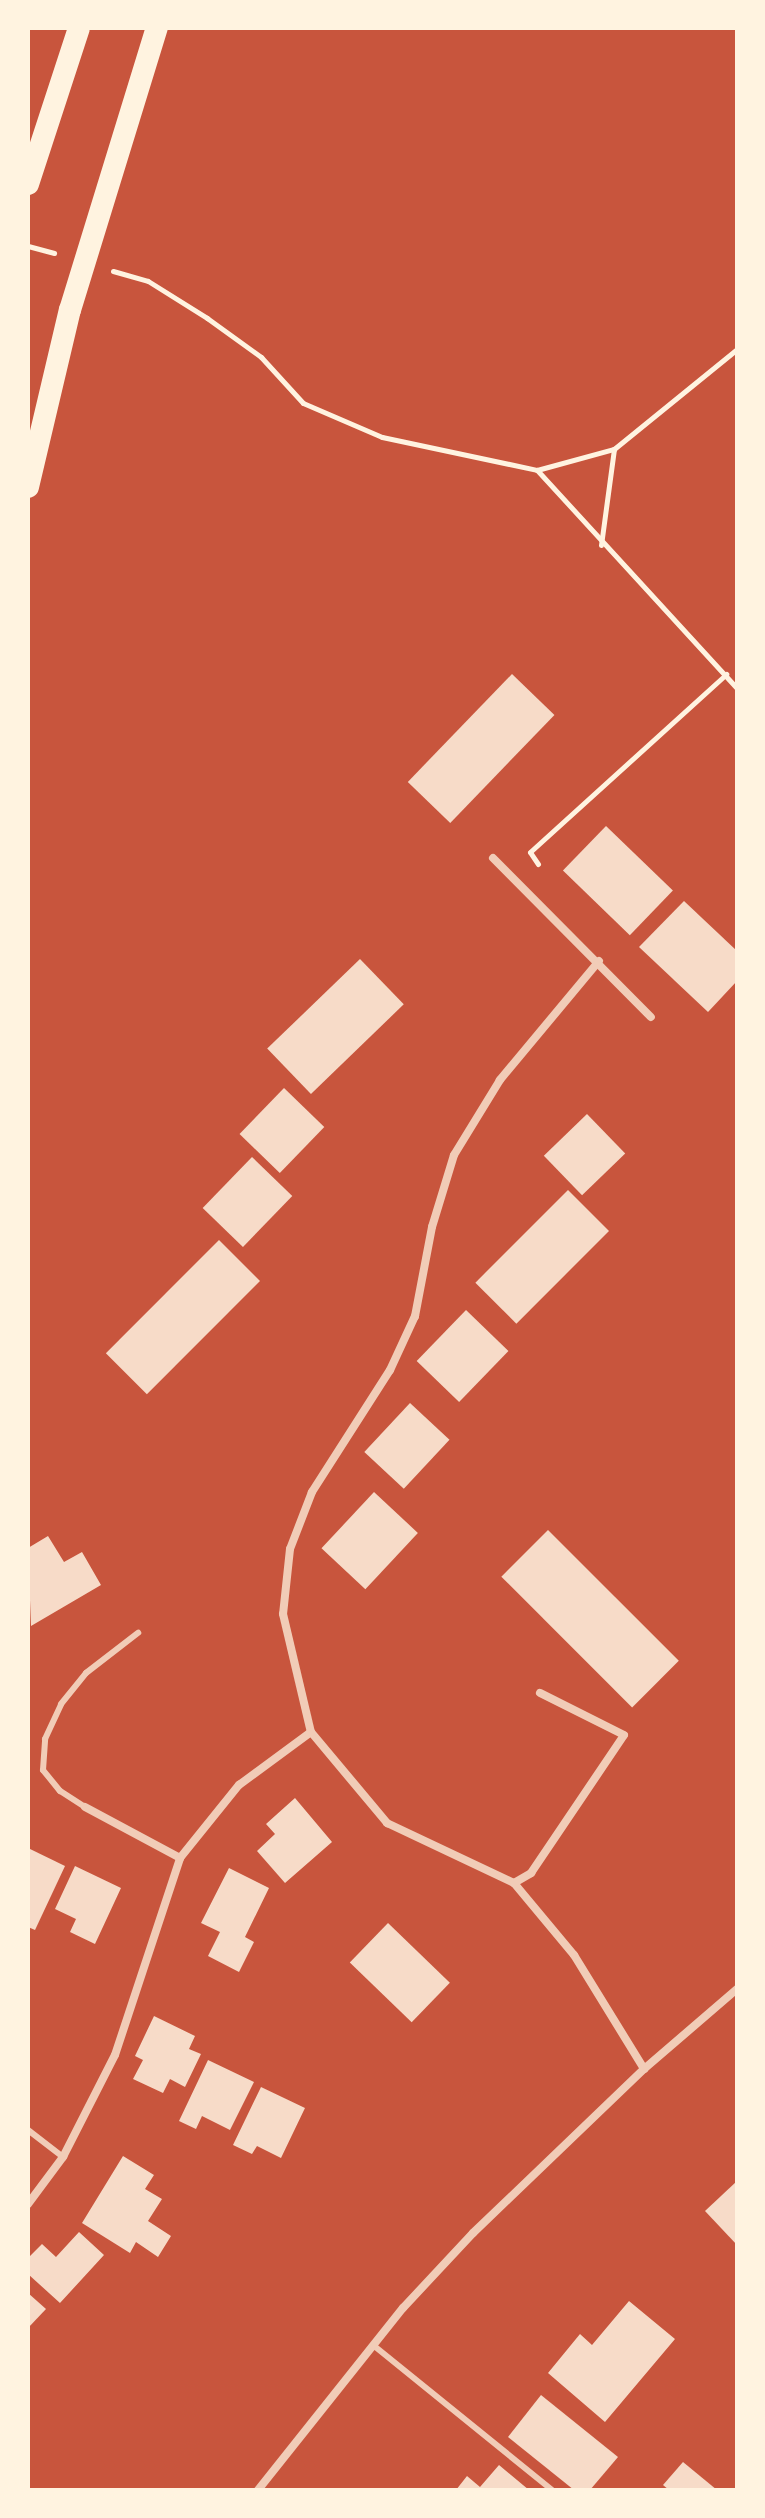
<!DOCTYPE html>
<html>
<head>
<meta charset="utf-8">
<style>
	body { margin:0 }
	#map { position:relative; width:765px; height:2518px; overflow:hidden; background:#c8553d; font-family:"Sofia Sans Condensed",sans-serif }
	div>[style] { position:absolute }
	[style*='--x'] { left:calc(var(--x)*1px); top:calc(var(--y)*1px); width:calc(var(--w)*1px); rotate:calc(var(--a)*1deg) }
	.building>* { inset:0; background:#f7dbc8; transform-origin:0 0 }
	.path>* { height:5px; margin:-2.5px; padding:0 2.5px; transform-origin:2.5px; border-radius:2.5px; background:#fff3e0 }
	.service>* { height:6px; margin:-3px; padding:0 3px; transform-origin:3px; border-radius:3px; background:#f1ccb7 }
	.minor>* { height:8px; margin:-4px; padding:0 4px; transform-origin:4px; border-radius:4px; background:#f1ccb7 }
	.trunk>* { height:22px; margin:-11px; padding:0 11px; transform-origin:11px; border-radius:11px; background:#fff3e0 }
	span { translate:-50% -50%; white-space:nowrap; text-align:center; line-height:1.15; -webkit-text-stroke:6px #fff3e0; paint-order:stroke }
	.frame { position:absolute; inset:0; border:30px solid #fff3e0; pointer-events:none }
</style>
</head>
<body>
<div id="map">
	<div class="building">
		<i style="left:512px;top:674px;width:59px;height:150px;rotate:44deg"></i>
		<i style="left:606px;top:826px;width:93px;height:62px;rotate:44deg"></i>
		<i style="clip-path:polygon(684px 901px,737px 951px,737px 981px,708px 1012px,639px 947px)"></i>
		<i style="left:360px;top:959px;width:63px;height:129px;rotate:46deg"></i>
		<i style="left:284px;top:1088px;width:56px;height:64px;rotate:44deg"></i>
		<i style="left:587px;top:1114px;width:55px;height:60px;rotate:46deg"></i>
		<i style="left:252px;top:1157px;width:56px;height:71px;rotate:44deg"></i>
		<i style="left:568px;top:1190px;width:58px;height:131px;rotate:45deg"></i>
		<i style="left:219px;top:1240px;width:58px;height:160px;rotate:45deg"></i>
		<i style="left:466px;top:1310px;width:59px;height:71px;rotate:44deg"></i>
		<i style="left:410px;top:1403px;width:54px;height:67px;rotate:43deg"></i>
		<i style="left:374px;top:1492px;width:60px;height:77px;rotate:43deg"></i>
		<i style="left:548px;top:1530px;width:185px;height:66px;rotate:45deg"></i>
		<i style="clip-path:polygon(48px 1536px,64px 1562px,82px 1552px,101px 1585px,31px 1626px,28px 1548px)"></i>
		<i style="clip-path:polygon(295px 1798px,332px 1842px,285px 1883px,257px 1851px,275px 1834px,266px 1824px)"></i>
		<i style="clip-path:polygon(28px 1848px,65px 1866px,35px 1930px,28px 1927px)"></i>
		<i style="clip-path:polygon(75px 1866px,121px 1888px,95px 1944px,70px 1932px,76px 1919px,55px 1909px)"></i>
		<i style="clip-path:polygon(229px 1868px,269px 1888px,245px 1937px,254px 1942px,239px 1972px,208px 1956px,220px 1932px,201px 1923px)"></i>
		<i style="left:388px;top:1923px;width:86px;height:55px;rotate:44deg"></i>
		<i style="clip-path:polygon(154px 2016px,195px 2036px,189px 2049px,201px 2054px,185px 2087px,170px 2079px,163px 2093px,133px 2079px,143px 2060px,135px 2056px)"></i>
		<i style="clip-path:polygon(208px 2060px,254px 2082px,230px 2130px,202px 2116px,196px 2129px,179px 2121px)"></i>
		<i style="clip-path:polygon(261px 2087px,305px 2108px,281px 2158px,257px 2146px,252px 2154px,233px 2145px)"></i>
		<i style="clip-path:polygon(123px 2156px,154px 2175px,145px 2189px,162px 2199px,148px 2221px,171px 2236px,158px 2257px,136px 2242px,130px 2253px,82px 2223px)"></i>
		<i style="clip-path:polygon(737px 2181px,737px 2245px,705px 2211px)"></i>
		<i style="clip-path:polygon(79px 2232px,104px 2255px,60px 2303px,28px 2274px,28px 2258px,42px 2244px,56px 2257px)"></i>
		<i style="clip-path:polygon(28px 2293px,46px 2309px,28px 2328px)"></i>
		<i style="clip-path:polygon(629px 2301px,675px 2339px,605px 2422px,548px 2373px,580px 2334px,592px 2345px)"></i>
		<i style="clip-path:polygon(541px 2395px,618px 2457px,590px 2490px,574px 2490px,508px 2437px)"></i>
		<i style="clip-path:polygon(683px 2462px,717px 2490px,669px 2490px,663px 2485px)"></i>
		<i style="clip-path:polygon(499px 2465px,529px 2490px,456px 2490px,467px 2476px,480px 2487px)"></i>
	</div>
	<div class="path">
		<i style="--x:28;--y:246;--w:27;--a:15"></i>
		<i style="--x:113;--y:271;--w:36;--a:16"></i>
		<i style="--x:148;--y:281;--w:70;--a:32.1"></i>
		<i style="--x:207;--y:318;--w:67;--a:35.8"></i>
		<i style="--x:261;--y:357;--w:62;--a:47.6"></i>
		<i style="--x:303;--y:403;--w:86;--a:23.3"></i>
		<i style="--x:382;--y:437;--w:158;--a:12"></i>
		<i style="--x:537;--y:470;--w:296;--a:47.5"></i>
		<i style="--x:537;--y:470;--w:80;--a:-15.3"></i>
		<i style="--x:614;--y:449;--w:159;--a:-39.1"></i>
		<i style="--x:601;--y:545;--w:97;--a:-82.3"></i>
		<i style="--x:538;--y:864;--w:14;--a:-124"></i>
		<i style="--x:530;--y:852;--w:265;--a:-42.2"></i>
	</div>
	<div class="service">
		<i style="--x:85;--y:1807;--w:30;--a:-147"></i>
		<i style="--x:60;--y:1791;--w:27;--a:-129"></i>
		<i style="--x:43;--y:1770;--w:31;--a:-86"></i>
		<i style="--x:45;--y:1739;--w:38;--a:-65"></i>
		<i style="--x:61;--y:1704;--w:40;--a:-51"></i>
		<i style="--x:86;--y:1673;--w:66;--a:-37.6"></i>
		<i style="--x:28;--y:2130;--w:44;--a:37.6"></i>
		<i style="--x:373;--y:2345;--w:230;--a:39"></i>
	</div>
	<div class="minor">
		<i style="--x:493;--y:858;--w:224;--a:45.2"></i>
		<i style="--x:599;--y:961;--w:155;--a:129.8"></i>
		<i style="--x:500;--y:1080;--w:88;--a:121.5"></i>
		<i style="--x:454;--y:1155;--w:75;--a:107"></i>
		<i style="--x:432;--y:1227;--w:91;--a:100.8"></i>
		<i style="--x:415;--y:1316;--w:60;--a:114.8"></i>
		<i style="--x:390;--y:1370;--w:145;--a:122.6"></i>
		<i style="--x:312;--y:1492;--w:61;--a:111.1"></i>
		<i style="--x:290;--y:1549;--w:65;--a:96.1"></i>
		<i style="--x:283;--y:1614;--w:121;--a:76.7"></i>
		<i style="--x:311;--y:1732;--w:119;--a:50.1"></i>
		<i style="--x:387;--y:1823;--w:140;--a:25.3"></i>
		<i style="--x:514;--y:1883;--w:94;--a:50.2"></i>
		<i style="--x:574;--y:1955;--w:134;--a:58.4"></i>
		<i style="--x:85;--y:1807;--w:108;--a:28.2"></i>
		<i style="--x:514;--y:1883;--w:20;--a:-30"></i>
		<i style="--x:531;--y:1873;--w:166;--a:-56"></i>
		<i style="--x:624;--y:1735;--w:94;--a:-153.4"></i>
		<i style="--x:28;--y:2204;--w:59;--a:-53.3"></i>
		<i style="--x:63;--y:2157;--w:114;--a:-63"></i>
		<i style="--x:115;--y:2055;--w:207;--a:-71.7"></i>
		<i style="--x:180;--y:1858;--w:94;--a:-51.1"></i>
		<i style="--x:239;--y:1785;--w:89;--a:-36.4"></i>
		<i style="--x:258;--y:2490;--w:233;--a:-51.5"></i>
		<i style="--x:403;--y:2308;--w:103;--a:-47"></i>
		<i style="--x:473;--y:2233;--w:237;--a:-43.8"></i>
		<i style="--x:644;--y:2069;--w:123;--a:-40.7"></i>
	</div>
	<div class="trunk">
		<i style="--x:28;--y:184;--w:164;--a:-71.9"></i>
		<i style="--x:28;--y:487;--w:182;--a:-76.7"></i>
		<i style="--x:70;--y:310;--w:295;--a:-72.9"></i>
	</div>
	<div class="frame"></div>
</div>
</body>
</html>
